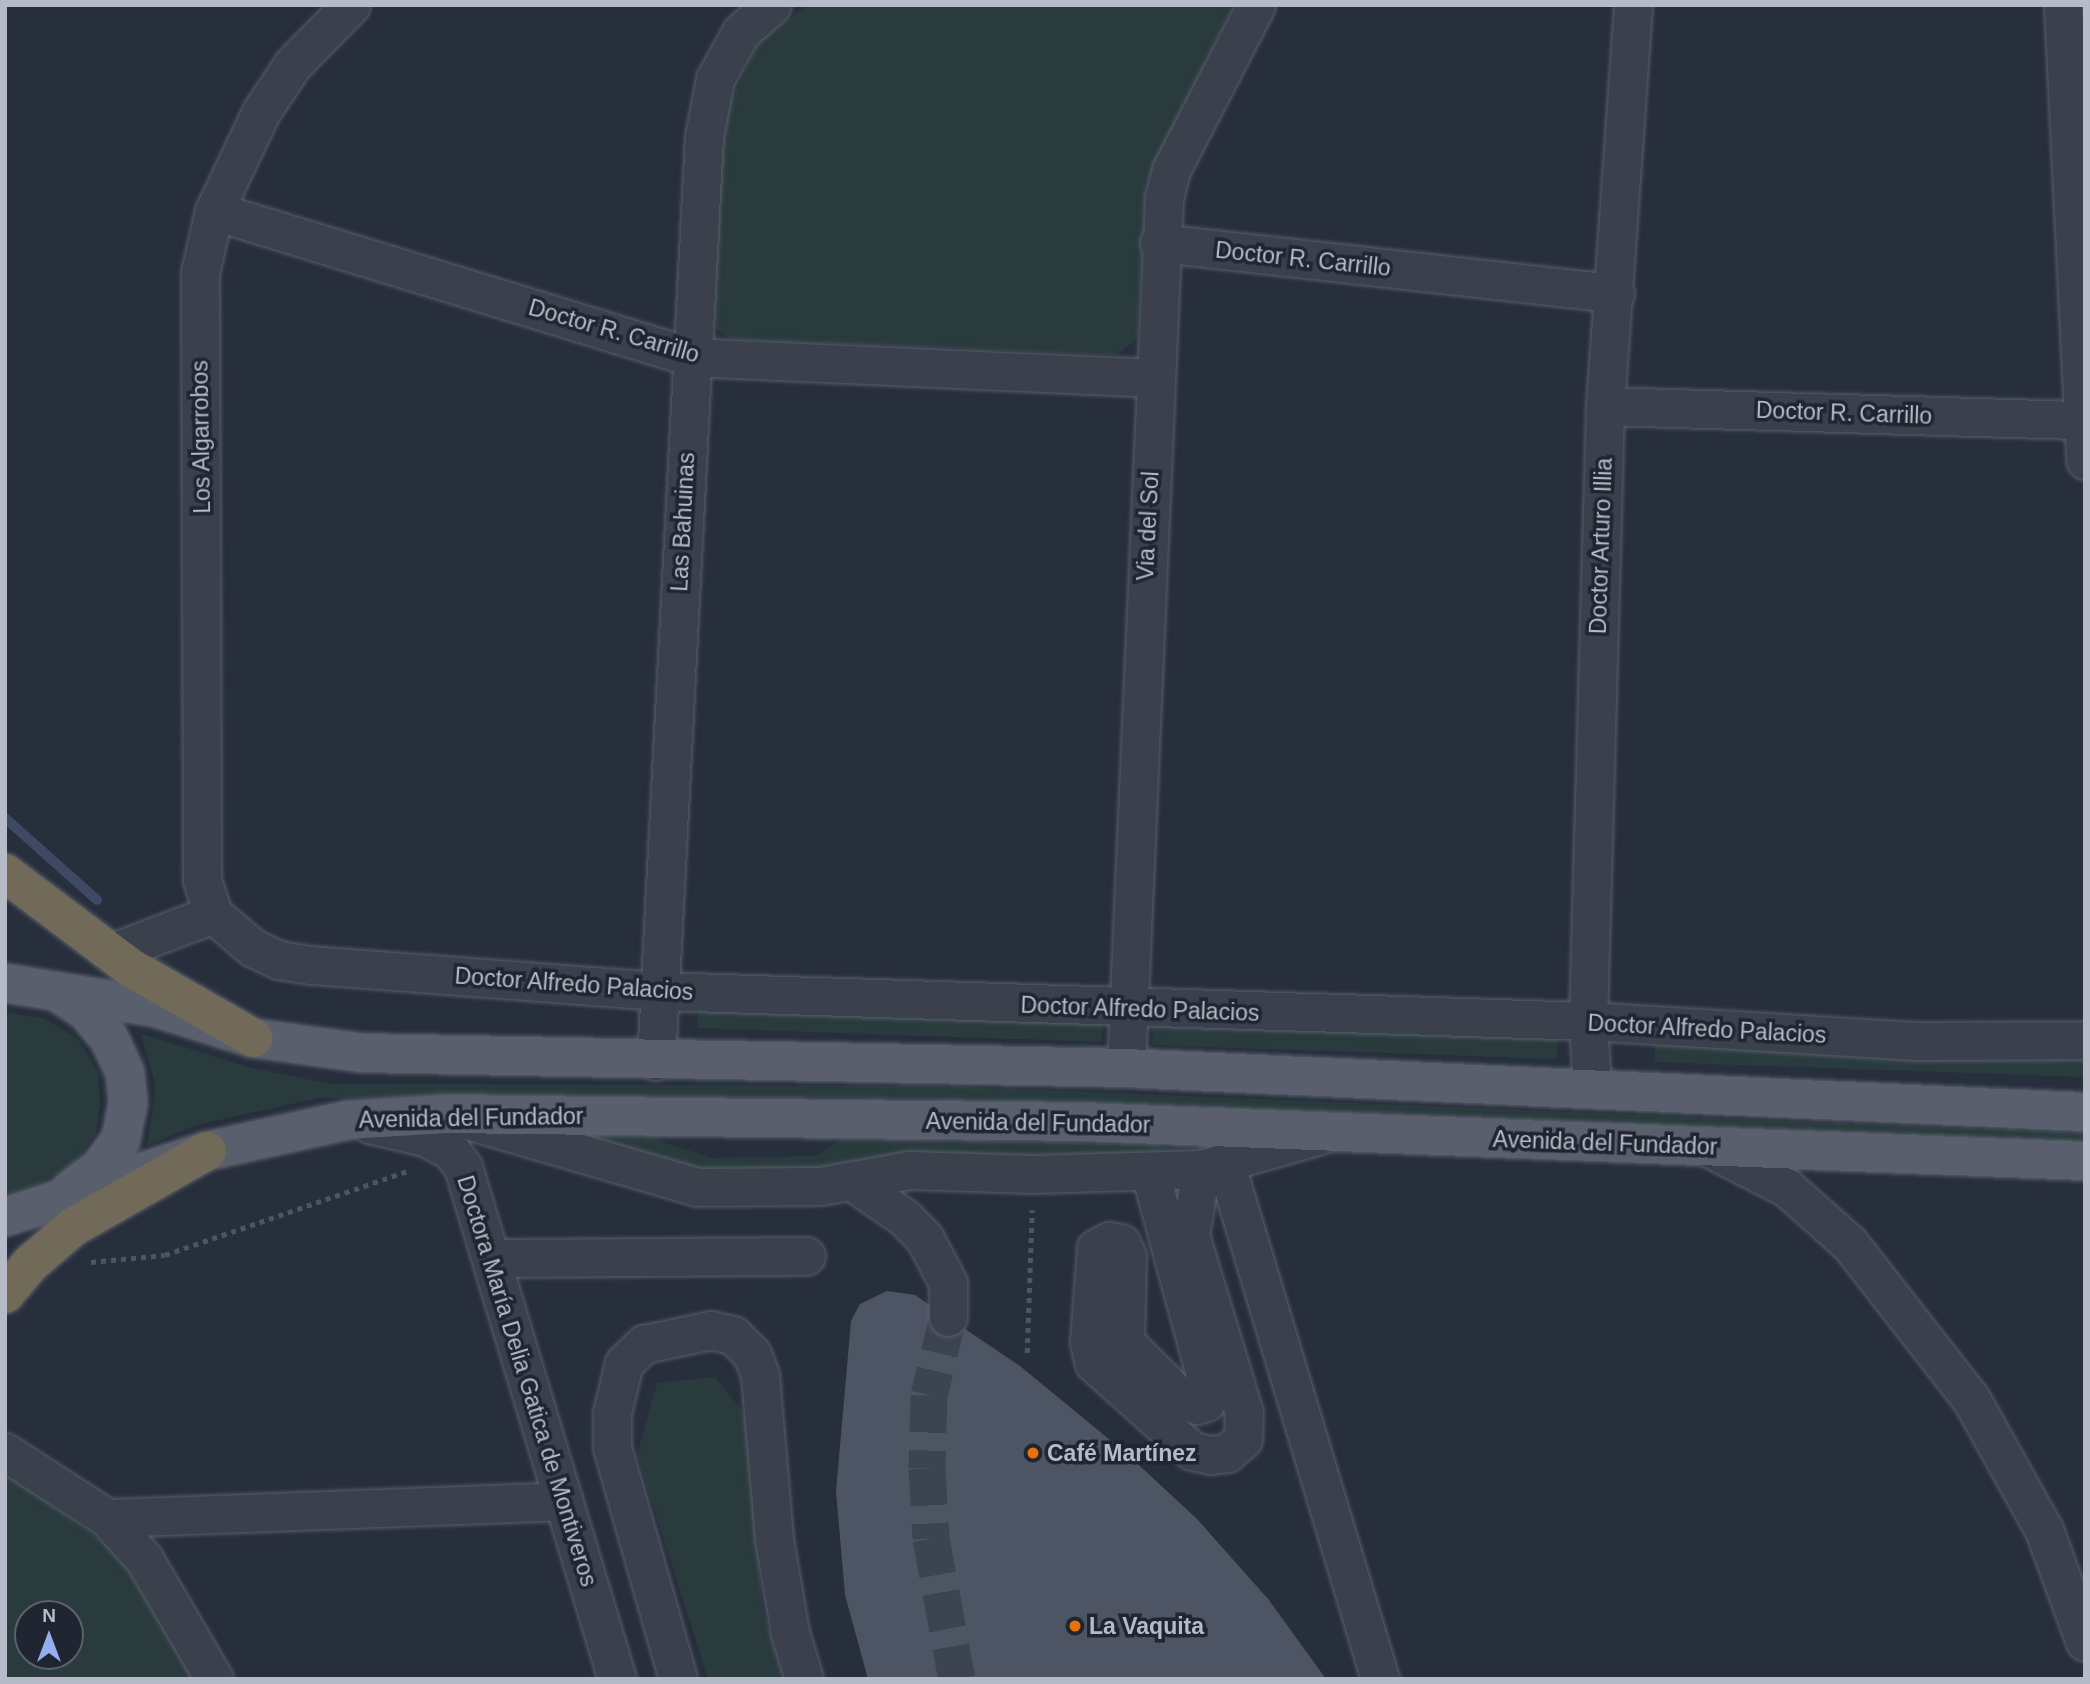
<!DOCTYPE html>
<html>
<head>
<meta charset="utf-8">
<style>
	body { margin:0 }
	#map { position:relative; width:2090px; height:1684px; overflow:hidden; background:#272e3c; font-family:Helvetica,sans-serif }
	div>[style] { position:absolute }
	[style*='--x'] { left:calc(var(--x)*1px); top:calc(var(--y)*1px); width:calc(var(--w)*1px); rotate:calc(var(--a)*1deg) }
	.green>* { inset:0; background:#2a3b3e; transform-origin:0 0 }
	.stream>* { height:10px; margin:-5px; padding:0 5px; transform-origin:5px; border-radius:5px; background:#3e4a63 }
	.building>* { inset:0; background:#4d5464 }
	.minor-tunnel>* { height:37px; margin-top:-18.5px; transform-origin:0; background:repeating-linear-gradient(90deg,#3c4351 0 37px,transparent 0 55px) }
	.path>* { height:4.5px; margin-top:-2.25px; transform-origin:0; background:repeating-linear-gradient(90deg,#49585c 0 5px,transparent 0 10px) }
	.roads { filter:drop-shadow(0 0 2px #585e6a) drop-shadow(0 0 2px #585e6a) }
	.minor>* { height:37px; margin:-18.5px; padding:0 18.5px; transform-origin:18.5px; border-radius:18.5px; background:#3a404c }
	.major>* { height:38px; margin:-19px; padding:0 19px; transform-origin:19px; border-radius:19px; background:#595f6c }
	.highway>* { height:38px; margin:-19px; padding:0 19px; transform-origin:19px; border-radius:19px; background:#716a58 }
	.dots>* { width:19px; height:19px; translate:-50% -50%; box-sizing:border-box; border:4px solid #1f2531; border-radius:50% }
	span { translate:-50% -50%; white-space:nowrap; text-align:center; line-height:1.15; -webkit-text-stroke:7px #1f2531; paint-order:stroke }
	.street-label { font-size:23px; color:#b6bbc7 }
	.poi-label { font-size:23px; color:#b6bbc7; font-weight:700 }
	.left { translate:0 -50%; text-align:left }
	.frame { position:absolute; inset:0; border:7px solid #b6bbc7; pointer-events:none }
	.north { position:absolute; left:14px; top:1600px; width:70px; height:70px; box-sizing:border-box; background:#1f2531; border:2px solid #5b616d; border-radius:50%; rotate:0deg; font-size:19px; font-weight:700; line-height:28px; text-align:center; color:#b6bbc7 }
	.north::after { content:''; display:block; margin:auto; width:24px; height:32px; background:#95aeed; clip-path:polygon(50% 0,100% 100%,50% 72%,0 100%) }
</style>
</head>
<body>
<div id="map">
	<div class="green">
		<i style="clip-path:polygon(1233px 5px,1146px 185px,1137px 338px,1117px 355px,747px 340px,726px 337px,715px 327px,717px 163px,726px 108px,761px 39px,806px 6px)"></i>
		<i style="left:698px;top:1005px;width:405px;height:23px;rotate:2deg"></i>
		<i style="clip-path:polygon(5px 1012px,45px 1019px,78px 1039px,98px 1072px,100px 1105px,96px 1134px,73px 1165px,37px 1185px,5px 1195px)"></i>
		<i style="left:1153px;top:1022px;width:405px;height:23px;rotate:2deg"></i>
		<i style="clip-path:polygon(141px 1034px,252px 1068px,331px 1084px,941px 1086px,2085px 1133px,2085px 1145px,858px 1097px,319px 1098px,196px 1125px,147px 1146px,156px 1086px)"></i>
		<i style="left:1655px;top:1043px;width:430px;height:19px;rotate:2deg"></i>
		<i style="clip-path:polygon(587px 1135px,642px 1135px,712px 1158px,817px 1156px,843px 1137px,1156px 1145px,1182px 1151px,700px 1179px,587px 1147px)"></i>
		<i style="clip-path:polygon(715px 1377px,745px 1414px,763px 1609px,784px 1679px,708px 1679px,637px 1455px,657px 1383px)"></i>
		<i style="clip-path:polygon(evenodd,5px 1472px,121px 1555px,195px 1679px,5px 1679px,5px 1472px,28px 1614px,70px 1614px,70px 1656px,28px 1656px,28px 1614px)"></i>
	</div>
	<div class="stream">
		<i style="--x:5;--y:818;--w:123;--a:41.7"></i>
	</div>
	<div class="building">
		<i style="clip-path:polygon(887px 1291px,915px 1295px,1020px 1366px,1127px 1454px,1197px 1519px,1269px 1600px,1326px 1679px,868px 1679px,845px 1595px,836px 1491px,851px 1321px,860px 1304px)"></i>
	</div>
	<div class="minor-tunnel">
		<i style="--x:948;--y:1317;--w:80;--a:103.7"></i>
		<i style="--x:929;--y:1395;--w:73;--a:91.6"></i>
		<i style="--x:927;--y:1468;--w:70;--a:86.7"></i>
		<i style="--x:931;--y:1538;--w:143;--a:79.6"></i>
	</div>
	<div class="path">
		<i style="--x:91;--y:1262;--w:74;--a:-5.4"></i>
		<i style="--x:165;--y:1255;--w:257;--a:-19.1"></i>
		<i style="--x:1027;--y:1353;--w:143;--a:-88"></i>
	</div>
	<div class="roads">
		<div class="minor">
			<i style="--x:351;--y:5;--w:83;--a:134.5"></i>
			<i style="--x:293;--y:64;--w:58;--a:123.7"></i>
			<i style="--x:261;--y:112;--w:110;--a:115.4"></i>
			<i style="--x:214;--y:211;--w:64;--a:102.7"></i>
			<i style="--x:200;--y:273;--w:607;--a:89.81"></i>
			<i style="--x:202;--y:880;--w:36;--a:72"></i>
			<i style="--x:213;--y:914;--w:52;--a:40.4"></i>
			<i style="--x:253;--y:948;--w:29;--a:25"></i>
			<i style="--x:279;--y:960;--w:33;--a:9"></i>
			<i style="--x:312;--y:965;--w:349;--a:4.3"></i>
			<i style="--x:660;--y:991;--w:928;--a:1.85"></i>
			<i style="--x:1588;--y:1021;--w:332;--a:3.5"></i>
			<i style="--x:1919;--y:1041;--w:166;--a:-0.3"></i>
			<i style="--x:2063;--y:5;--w:456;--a:87.2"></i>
			<i style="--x:214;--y:211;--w:500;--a:17"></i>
			<i style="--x:692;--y:357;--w:462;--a:2.6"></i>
			<i style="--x:1159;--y:243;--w:459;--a:6.3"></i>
			<i style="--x:1605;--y:406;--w:477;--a:1.7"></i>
			<i style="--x:110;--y:953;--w:110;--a:-20.7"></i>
			<i style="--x:656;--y:1061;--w:925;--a:-87.03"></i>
			<i style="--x:704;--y:137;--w:59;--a:-79.3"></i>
			<i style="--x:715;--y:79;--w:54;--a:-61"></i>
			<i style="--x:741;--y:32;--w:41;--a:-41.1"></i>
			<i style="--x:1126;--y:1068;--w:871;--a:-87.5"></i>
			<i style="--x:1164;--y:198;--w:29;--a:-76"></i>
			<i style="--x:1171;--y:170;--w:186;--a:-62.7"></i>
			<i style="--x:1592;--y:1088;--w:67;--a:-93.4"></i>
			<i style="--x:1588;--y:1021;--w:615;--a:-88.42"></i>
			<i style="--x:1605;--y:406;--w:402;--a:-86"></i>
			<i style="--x:467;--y:1120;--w:240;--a:16.2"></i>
			<i style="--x:697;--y:1187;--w:123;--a:-0.5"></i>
			<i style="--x:820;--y:1186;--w:91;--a:-10.1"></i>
			<i style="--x:910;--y:1170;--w:123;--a:1.9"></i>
			<i style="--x:1033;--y:1174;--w:168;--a:-1.7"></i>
			<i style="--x:1201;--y:1169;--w:124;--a:-15.9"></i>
			<i style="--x:369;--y:1124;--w:57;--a:13.1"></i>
			<i style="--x:425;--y:1137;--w:30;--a:28"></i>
			<i style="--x:451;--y:1151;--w:20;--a:53"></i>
			<i style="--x:463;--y:1167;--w:535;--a:73.26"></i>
			<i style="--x:1709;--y:1148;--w:88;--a:27.1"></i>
			<i style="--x:1787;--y:1188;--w:83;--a:41.6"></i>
			<i style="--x:1849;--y:1243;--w:198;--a:52"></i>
			<i style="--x:1971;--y:1399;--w:150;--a:60.9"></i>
			<i style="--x:2044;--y:1530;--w:119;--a:69.9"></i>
			<i style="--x:1225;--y:1162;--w:540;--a:73.31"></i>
			<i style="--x:1150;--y:1172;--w:225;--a:74.8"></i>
			<i style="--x:1209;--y:1389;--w:13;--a:103"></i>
			<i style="--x:1206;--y:1402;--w:9;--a:162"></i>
			<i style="--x:1197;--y:1405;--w:16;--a:-158"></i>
			<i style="--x:1182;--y:1399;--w:81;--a:-135"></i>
			<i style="--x:1125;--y:1342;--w:86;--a:-88.7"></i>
			<i style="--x:1127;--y:1256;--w:14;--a:-115"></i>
			<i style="--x:1121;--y:1243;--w:12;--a:-171"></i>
			<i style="--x:1109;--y:1241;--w:15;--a:152"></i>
			<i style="--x:1096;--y:1248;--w:94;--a:94.3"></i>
			<i style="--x:1089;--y:1342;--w:22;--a:77"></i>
			<i style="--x:1094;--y:1363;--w:132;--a:41.9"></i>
			<i style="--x:1192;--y:1451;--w:19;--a:12"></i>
			<i style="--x:1211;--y:1455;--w:16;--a:-7"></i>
			<i style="--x:1227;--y:1453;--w:21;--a:-41"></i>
			<i style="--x:1243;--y:1439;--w:26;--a:-88"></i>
			<i style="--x:1244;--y:1413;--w:186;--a:-106.9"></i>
			<i style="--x:1190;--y:1235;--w:67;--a:-80.5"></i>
			<i style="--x:853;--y:1182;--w:63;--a:34.7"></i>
			<i style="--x:905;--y:1218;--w:29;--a:46"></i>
			<i style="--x:925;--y:1239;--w:50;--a:62.4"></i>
			<i style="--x:948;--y:1283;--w:34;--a:90"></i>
			<i style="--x:492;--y:1258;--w:314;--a:-0.4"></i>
			<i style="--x:5;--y:1452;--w:121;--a:32.9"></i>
			<i style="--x:107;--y:1518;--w:55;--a:47.9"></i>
			<i style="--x:144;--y:1559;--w:139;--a:59.7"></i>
			<i style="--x:107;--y:1518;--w:457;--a:-2.1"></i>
			<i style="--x:678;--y:1679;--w:240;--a:-105.9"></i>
			<i style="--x:612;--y:1448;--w:35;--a:-90"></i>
			<i style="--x:612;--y:1413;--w:51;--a:-76.5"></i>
			<i style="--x:624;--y:1363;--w:28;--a:-44"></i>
			<i style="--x:644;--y:1344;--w:68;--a:-11.8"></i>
			<i style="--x:711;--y:1330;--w:23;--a:13"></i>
			<i style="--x:733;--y:1335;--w:27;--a:45"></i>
			<i style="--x:752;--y:1354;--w:22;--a:69"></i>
			<i style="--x:760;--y:1375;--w:165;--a:85.1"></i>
			<i style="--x:774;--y:1539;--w:95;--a:80.3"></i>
			<i style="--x:790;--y:1633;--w:48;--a:73.1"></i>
		</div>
		<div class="major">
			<i style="--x:5;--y:983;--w:151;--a:9.2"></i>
			<i style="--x:154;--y:1007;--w:104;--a:17.4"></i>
			<i style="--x:253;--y:1038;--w:110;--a:7.8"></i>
			<i style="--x:362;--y:1053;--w:764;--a:1.12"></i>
			<i style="--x:1126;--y:1068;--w:960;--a:2.63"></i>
			<i style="--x:57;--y:992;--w:35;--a:33"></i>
			<i style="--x:86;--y:1011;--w:35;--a:50"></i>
			<i style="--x:109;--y:1038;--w:38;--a:65"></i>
			<i style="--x:125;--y:1073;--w:30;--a:84"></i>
			<i style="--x:128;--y:1103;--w:37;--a:101"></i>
			<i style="--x:121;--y:1139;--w:34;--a:126"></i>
			<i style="--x:101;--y:1167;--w:39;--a:143"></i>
			<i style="--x:5;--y:1217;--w:213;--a:-18.1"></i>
			<i style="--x:207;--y:1151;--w:144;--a:-12.4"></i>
			<i style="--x:348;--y:1120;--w:98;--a:-3.5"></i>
			<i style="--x:446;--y:1114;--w:637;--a:0.72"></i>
			<i style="--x:1083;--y:1122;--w:1003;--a:2.23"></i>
		</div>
		<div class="highway">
			<i style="--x:5;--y:873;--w:158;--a:37"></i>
			<i style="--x:131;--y:968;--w:141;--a:29.8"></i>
			<i style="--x:5;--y:1294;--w:39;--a:-50"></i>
			<i style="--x:30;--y:1264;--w:57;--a:-40.7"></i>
			<i style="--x:73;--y:1227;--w:154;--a:-29.6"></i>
		</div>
	</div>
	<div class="dots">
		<i style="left:1033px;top:1453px;background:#e8710a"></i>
		<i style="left:1075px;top:1626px;background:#e8710a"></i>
	</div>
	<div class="street-label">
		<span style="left:1303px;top:259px;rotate:6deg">Doctor R. Carrillo</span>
		<span style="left:614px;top:331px;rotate:16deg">Doctor R. Carrillo</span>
		<span style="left:1844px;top:413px;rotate:2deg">Doctor R. Carrillo</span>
		<span style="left:201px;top:437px;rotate:-91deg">Los Algarrobos</span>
		<span style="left:683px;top:522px;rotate:-87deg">Las Bahuinas</span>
		<span style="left:1148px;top:526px;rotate:-87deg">Via del Sol</span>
		<span style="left:1601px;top:546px;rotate:-88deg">Doctor Arturo Illia</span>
		<span style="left:574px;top:984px;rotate:4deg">Doctor Alfredo Palacios</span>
		<span style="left:1140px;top:1009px;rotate:2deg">Doctor Alfredo Palacios</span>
		<span style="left:1707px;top:1029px;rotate:3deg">Doctor Alfredo Palacios</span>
		<span style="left:471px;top:1118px;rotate:-1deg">Avenida del Fundador</span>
		<span style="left:1038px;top:1123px;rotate:1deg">Avenida del Fundador</span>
		<span style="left:1605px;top:1143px;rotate:2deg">Avenida del Fundador</span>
		<span style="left:527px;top:1381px;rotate:73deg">Doctora María Delia Gatica de Montiveros</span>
	</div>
	<div class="poi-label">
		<span class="left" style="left:1047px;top:1453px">Café Martínez</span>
		<span class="left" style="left:1089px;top:1626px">La Vaquita</span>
	</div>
	<div class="frame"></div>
	<div class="north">N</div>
</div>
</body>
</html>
